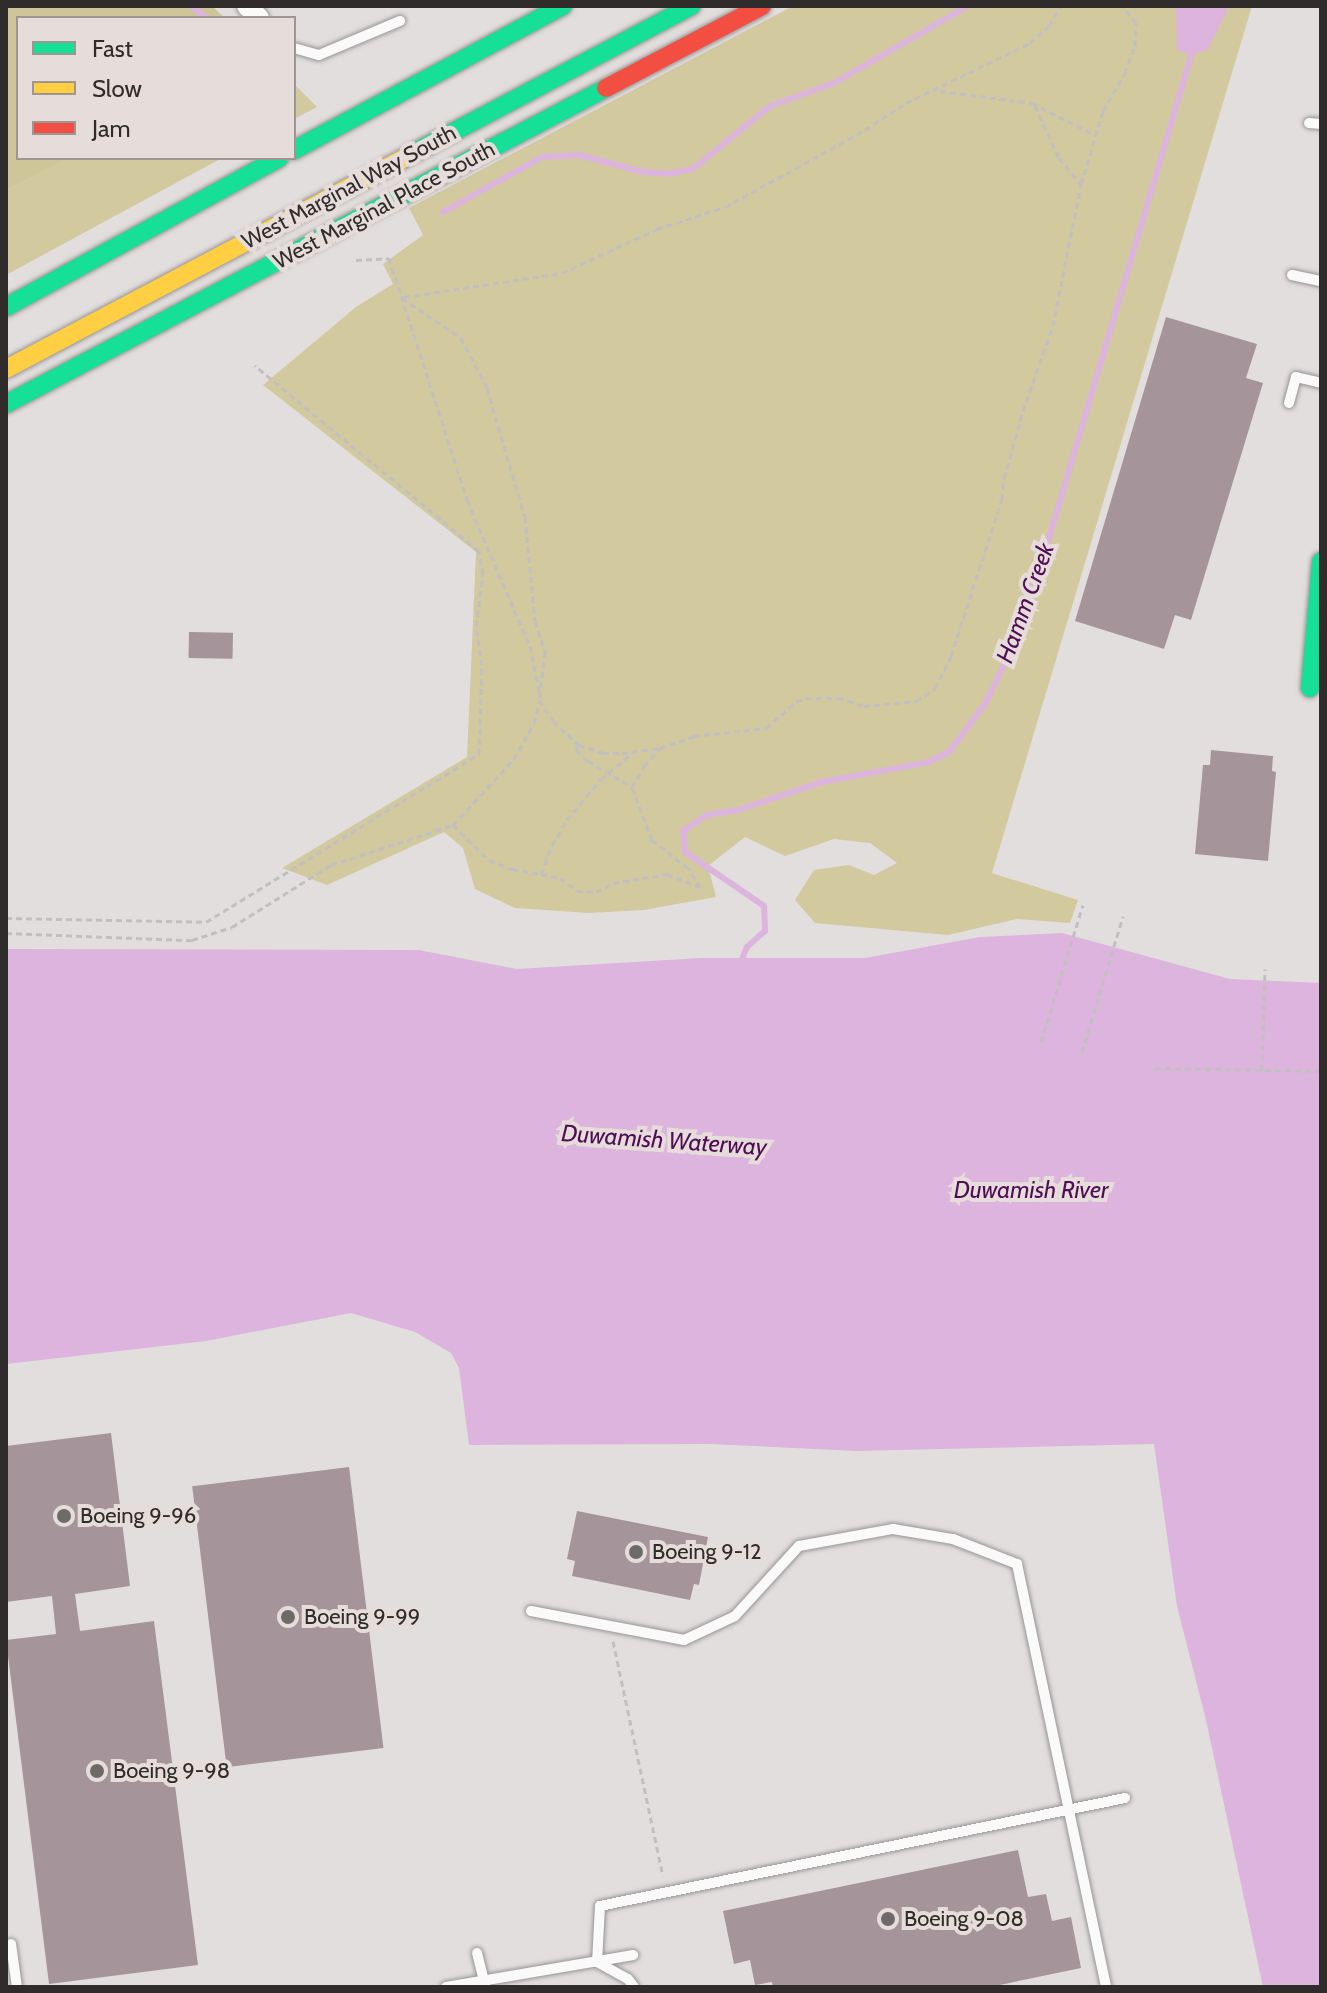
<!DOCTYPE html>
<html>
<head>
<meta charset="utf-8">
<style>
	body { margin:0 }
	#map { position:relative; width:1327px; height:1993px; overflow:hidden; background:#e3dede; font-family:Cabin,sans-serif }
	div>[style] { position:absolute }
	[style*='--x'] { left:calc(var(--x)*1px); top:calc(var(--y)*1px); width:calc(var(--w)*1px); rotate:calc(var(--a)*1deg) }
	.green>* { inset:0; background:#d2c99f }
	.forest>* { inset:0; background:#cec599 }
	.water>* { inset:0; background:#dcb4de }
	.stream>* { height:6px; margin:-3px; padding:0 3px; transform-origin:3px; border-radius:3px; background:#dcb4de }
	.building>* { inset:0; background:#a5959b; transform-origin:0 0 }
	.path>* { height:3px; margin-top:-1.5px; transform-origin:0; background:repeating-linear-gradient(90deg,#c1bfbf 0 6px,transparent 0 10px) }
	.roads { filter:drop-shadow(0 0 2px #989594) drop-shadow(0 0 2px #989594) }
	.lane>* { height:10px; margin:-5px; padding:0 5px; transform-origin:5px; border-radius:5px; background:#fbfafa }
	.street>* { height:20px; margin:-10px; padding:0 10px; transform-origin:10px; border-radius:10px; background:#fbfafa }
	.fast>* { height:18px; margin:-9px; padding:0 9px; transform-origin:9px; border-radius:9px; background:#16e098 }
	.slow>* { height:18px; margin:-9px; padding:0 9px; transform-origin:9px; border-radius:9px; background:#ffcf43 }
	.jam>* { height:18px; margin:-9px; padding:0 9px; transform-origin:9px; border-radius:9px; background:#f24e42 }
	.dots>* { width:22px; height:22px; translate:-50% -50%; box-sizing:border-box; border:4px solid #e6dddb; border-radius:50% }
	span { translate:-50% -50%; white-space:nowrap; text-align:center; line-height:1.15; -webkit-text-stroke:8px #e6dddb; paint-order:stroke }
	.street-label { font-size:22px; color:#302c2c }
	.poi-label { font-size:22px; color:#302c2c }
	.left { translate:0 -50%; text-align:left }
	.water-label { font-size:24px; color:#500d56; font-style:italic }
	.frame { position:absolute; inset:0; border:8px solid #302c2c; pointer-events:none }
	.legend { position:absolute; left:16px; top:16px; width:280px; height:144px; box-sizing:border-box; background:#e6dddb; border:2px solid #9d9695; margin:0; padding:10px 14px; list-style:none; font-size:24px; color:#302c2c }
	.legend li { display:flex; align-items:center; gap:16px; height:40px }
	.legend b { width:40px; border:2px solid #9d9695 }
</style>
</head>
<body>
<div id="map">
	<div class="green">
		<i style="clip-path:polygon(793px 6px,1252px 6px,992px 873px,1078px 900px,1070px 923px,1017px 919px,948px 935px,815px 923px,795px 900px,814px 870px,849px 865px,874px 875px,897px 863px,870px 843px,834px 839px,785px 856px,745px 837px,708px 866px,716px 897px,644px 910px,589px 913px,515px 908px,475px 889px,463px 848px,444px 832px,327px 885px,282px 868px,467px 757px,476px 552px,263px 385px,356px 307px,393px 284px,383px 264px,423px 235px,409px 208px)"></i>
		<i style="clip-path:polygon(294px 84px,317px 107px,294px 119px)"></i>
		<i style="clip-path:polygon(69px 158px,222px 158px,6px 275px,6px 190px)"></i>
	</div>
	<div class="forest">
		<i style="clip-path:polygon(6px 6px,212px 6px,225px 18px,18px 18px,18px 158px,69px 158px,6px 190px)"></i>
	</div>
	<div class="water">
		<i style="clip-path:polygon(1176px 6px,1229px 6px,1208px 49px,1191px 55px,1177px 50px)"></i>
		<i style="clip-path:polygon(1062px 933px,1230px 979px,1321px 983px,1321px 1987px,1263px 1987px,1206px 1720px,1177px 1606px,1154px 1444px,856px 1451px,711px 1444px,469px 1445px,459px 1368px,451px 1353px,415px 1332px,351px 1313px,206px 1341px,6px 1364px,6px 949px,419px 950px,517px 969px,701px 958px,865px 958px,980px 937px)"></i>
	</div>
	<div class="stream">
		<i style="--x:191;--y:6;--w:20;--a:37"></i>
		<i style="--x:443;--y:212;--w:113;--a:-29.1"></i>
		<i style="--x:542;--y:157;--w:37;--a:-3"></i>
		<i style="--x:579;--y:155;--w:66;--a:14.9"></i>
		<i style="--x:643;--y:172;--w:26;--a:4"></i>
		<i style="--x:669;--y:174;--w:26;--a:-13"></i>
		<i style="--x:694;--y:168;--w:98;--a:-39.2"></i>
		<i style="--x:770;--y:106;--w:68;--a:-19.8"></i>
		<i style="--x:834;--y:83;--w:155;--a:-29.9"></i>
		<i style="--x:740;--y:964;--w:18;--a:-68"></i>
		<i style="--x:747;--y:947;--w:24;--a:-42"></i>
		<i style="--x:765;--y:931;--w:25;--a:-92"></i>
		<i style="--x:764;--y:906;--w:96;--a:-145.6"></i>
		<i style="--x:685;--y:852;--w:21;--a:-95"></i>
		<i style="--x:683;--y:831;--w:29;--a:-34"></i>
		<i style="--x:707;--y:815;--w:31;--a:-9"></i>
		<i style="--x:738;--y:810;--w:89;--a:-18.4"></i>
		<i style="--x:822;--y:782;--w:109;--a:-10.6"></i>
		<i style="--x:929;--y:762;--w:22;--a:-27"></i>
		<i style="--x:949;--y:752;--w:60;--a:-53.1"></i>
		<i style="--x:985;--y:704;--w:74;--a:-64.5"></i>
		<i style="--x:1017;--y:637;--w:89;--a:-71.8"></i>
		<i style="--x:1045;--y:552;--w:524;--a:-73.6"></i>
	</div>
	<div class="building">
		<i style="clip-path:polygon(1166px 317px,1257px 344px,1246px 378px,1263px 383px,1191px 620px,1175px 615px,1164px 649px,1075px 621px)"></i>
		<i style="left:189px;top:632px;width:44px;height:26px;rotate:1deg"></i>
		<i style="clip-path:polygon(1211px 750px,1273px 756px,1272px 771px,1276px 772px,1268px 861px,1195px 854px,1203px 765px,1210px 765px)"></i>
		<i style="clip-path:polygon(111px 1433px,130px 1586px,75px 1594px,80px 1631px,154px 1621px,198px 1965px,49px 1984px,6px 1640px,56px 1634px,52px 1596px,6px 1602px,6px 1446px)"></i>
		<i style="left:349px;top:1467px;width:283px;height:158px;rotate:83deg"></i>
		<i style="clip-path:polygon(577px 1511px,708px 1537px,699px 1585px,694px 1584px,690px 1600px,572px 1576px,575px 1561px,567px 1559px)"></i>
		<i style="clip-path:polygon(1018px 1850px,1028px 1897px,1046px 1894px,1052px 1921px,1071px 1917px,1081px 1968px,990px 1987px,773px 1987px,772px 1982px,755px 1985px,750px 1960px,734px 1964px,723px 1911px)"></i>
	</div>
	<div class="path">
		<i style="--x:940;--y:91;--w:93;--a:7.4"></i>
		<i style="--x:1032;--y:103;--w:71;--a:26.9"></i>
		<i style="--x:1035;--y:106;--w:57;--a:65.2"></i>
		<i style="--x:1059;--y:158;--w:34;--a:50"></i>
		<i style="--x:356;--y:260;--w:33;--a:-3"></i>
		<i style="--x:389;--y:258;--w:254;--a:72.1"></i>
		<i style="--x:467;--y:500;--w:159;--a:66.7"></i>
		<i style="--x:530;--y:646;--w:46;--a:78.7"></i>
		<i style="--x:404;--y:297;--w:160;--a:-8.6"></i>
		<i style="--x:562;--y:273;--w:105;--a:-24.9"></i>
		<i style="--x:657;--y:229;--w:71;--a:-17.9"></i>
		<i style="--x:725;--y:207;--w:160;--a:-28.8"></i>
		<i style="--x:865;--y:130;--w:49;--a:-33.4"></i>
		<i style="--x:906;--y:103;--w:138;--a:-25.8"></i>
		<i style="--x:1030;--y:43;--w:25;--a:-42"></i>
		<i style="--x:1049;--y:26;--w:23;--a:-59"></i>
		<i style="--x:402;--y:298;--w:71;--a:34.1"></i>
		<i style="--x:461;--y:338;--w:56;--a:62.5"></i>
		<i style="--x:487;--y:388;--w:134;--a:73.6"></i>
		<i style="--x:525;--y:517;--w:104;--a:84.5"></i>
		<i style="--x:535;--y:621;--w:33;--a:72"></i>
		<i style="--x:545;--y:652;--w:48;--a:97.1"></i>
		<i style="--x:539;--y:700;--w:25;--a:56"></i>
		<i style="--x:553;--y:721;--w:35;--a:43"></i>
		<i style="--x:579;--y:745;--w:25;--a:18"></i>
		<i style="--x:603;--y:753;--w:19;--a:0"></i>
		<i style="--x:622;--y:753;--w:38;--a:-7"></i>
		<i style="--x:660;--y:748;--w:36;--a:-19"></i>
		<i style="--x:694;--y:736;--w:72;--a:-6.3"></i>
		<i style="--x:766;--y:728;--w:40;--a:-41"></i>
		<i style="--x:796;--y:702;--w:11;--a:-22"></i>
		<i style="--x:806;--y:698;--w:32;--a:0"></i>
		<i style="--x:838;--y:698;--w:27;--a:17"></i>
		<i style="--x:864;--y:706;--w:52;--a:-5.5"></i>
		<i style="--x:916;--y:701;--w:23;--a:-34"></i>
		<i style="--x:935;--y:688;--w:36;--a:-63"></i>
		<i style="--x:951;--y:656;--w:165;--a:-72"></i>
		<i style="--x:1002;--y:499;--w:21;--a:-85"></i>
		<i style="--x:1004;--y:478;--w:70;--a:-74.2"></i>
		<i style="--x:1023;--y:411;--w:90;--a:-70.6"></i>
		<i style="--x:1053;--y:326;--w:145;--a:-78.8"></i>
		<i style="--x:1081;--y:184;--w:76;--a:-73.2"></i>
		<i style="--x:1103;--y:111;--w:44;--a:-59.9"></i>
		<i style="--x:1125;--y:73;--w:29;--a:-70"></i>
		<i style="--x:1135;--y:46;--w:23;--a:-88"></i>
		<i style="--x:1136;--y:23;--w:22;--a:-129"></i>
		<i style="--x:578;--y:746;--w:4;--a:117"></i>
		<i style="--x:576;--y:750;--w:16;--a:43"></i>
		<i style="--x:588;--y:761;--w:51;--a:30.6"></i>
		<i style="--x:453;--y:825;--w:50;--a:44.2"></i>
		<i style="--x:489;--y:860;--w:25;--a:21"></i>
		<i style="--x:512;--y:869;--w:49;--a:10.6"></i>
		<i style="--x:560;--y:878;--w:21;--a:37"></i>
		<i style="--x:577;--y:891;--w:19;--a:3"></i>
		<i style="--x:596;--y:892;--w:19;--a:-28"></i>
		<i style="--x:613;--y:883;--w:55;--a:-9.5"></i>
		<i style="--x:667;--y:874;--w:35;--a:22"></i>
		<i style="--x:700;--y:887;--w:22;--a:-122"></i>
		<i style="--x:688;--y:868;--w:46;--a:-142.1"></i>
		<i style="--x:652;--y:840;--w:57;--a:-110.7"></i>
		<i style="--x:632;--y:787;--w:24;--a:-60"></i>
		<i style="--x:644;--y:766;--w:24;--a:-48"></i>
		<i style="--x:541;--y:874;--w:31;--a:-69"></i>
		<i style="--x:552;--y:845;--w:29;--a:-59"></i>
		<i style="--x:567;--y:820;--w:53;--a:-50.3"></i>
		<i style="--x:601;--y:779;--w:44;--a:-39.5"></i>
		<i style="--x:6;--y:918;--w:200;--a:1.1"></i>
		<i style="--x:206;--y:922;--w:321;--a:-31.6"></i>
		<i style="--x:479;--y:754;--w:89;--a:-88.1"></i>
		<i style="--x:482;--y:665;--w:39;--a:-99"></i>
		<i style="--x:476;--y:626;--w:52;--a:-82.3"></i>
		<i style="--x:483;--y:574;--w:23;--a:-100"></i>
		<i style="--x:479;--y:551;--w:291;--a:-140.4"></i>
		<i style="--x:6;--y:933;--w:186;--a:2.2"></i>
		<i style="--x:192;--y:940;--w:42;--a:-18"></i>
		<i style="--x:232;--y:927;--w:117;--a:-32.1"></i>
		<i style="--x:331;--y:865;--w:128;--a:-18.2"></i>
		<i style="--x:453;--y:825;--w:90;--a:-47.3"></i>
		<i style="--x:514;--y:759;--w:41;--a:-60.9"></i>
		<i style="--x:534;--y:723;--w:21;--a:-76"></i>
		<i style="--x:1041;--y:1042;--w:143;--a:-73"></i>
		<i style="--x:1082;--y:1052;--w:142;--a:-73.2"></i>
		<i style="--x:1155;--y:1068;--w:166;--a:1"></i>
		<i style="--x:1262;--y:1070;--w:101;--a:-88.3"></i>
		<i style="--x:613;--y:1641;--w:240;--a:78"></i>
	</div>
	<div class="roads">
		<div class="lane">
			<i style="--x:294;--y:48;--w:26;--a:16"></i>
			<i style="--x:319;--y:55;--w:88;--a:-22.8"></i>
			<i style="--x:1309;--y:123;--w:12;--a:5"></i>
			<i style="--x:1292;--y:275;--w:30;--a:12"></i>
			<i style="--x:1289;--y:403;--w:27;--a:-75"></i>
			<i style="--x:1296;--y:377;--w:26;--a:13"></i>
			<i style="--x:531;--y:1611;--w:156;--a:10.7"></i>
			<i style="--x:684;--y:1640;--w:56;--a:-25.2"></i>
			<i style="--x:735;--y:1616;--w:95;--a:-47.6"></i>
			<i style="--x:799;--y:1546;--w:96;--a:-10.3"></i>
			<i style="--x:893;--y:1529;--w:61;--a:9.5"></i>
			<i style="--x:953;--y:1539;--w:69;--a:21.3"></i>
			<i style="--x:1017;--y:1564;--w:432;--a:78.1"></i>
			<i style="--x:11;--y:1944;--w:43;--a:82.1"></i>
			<i style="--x:477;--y:1953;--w:33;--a:76"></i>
			<i style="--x:597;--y:1962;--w:56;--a:-86.9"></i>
			<i style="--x:600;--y:1906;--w:536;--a:-11.62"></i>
			<i style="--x:597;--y:1962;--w:35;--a:29"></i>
			<i style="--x:628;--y:1979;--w:10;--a:53"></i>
			<i style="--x:446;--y:1987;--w:190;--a:-9.7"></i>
		</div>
		<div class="street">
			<i style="--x:247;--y:6;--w:17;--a:45"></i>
		</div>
		<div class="fast">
			<i style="--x:294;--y:150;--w:305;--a:-28.2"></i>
			<i style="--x:406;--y:157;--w:323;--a:-27.9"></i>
			<i style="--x:6;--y:307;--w:311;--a:-28.6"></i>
			<i style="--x:6;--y:404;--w:678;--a:-27.77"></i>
			<i style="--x:1310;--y:688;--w:127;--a:-85"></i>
		</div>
		<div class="slow">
			<i style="--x:6;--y:369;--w:453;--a:-27.9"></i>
		</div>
		<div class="jam">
			<i style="--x:606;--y:88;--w:176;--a:-27.7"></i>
		</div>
	</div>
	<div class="dots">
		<i style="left:64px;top:1516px;background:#6f6a6a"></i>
		<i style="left:636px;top:1552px;background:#6f6a6a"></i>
		<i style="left:288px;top:1617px;background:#6f6a6a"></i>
		<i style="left:97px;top:1771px;background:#6f6a6a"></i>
		<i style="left:888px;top:1919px;background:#6f6a6a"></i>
	</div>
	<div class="street-label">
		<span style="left:349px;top:187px;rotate:-28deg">West Marginal Way South</span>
		<span style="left:384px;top:205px;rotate:-28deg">West Marginal Place South</span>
	</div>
	<div class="poi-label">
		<span class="left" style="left:80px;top:1516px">Boeing 9-96</span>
		<span class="left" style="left:652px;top:1552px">Boeing 9-12</span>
		<span class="left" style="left:304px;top:1617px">Boeing 9-99</span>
		<span class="left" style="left:113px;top:1771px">Boeing 9-98</span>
		<span class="left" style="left:904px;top:1919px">Boeing 9-08</span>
	</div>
	<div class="water-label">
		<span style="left:1025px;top:603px;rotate:-70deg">Hamm Creek</span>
		<span style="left:664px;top:1140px;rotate:4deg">Duwamish Waterway</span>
		<span style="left:1031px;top:1190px">Duwamish River</span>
	</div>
	<div class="frame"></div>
	<ul class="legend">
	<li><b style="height:10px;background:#16e098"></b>Fast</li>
	<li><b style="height:10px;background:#ffcf43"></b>Slow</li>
	<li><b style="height:10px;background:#f24e42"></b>Jam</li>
	</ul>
</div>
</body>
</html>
